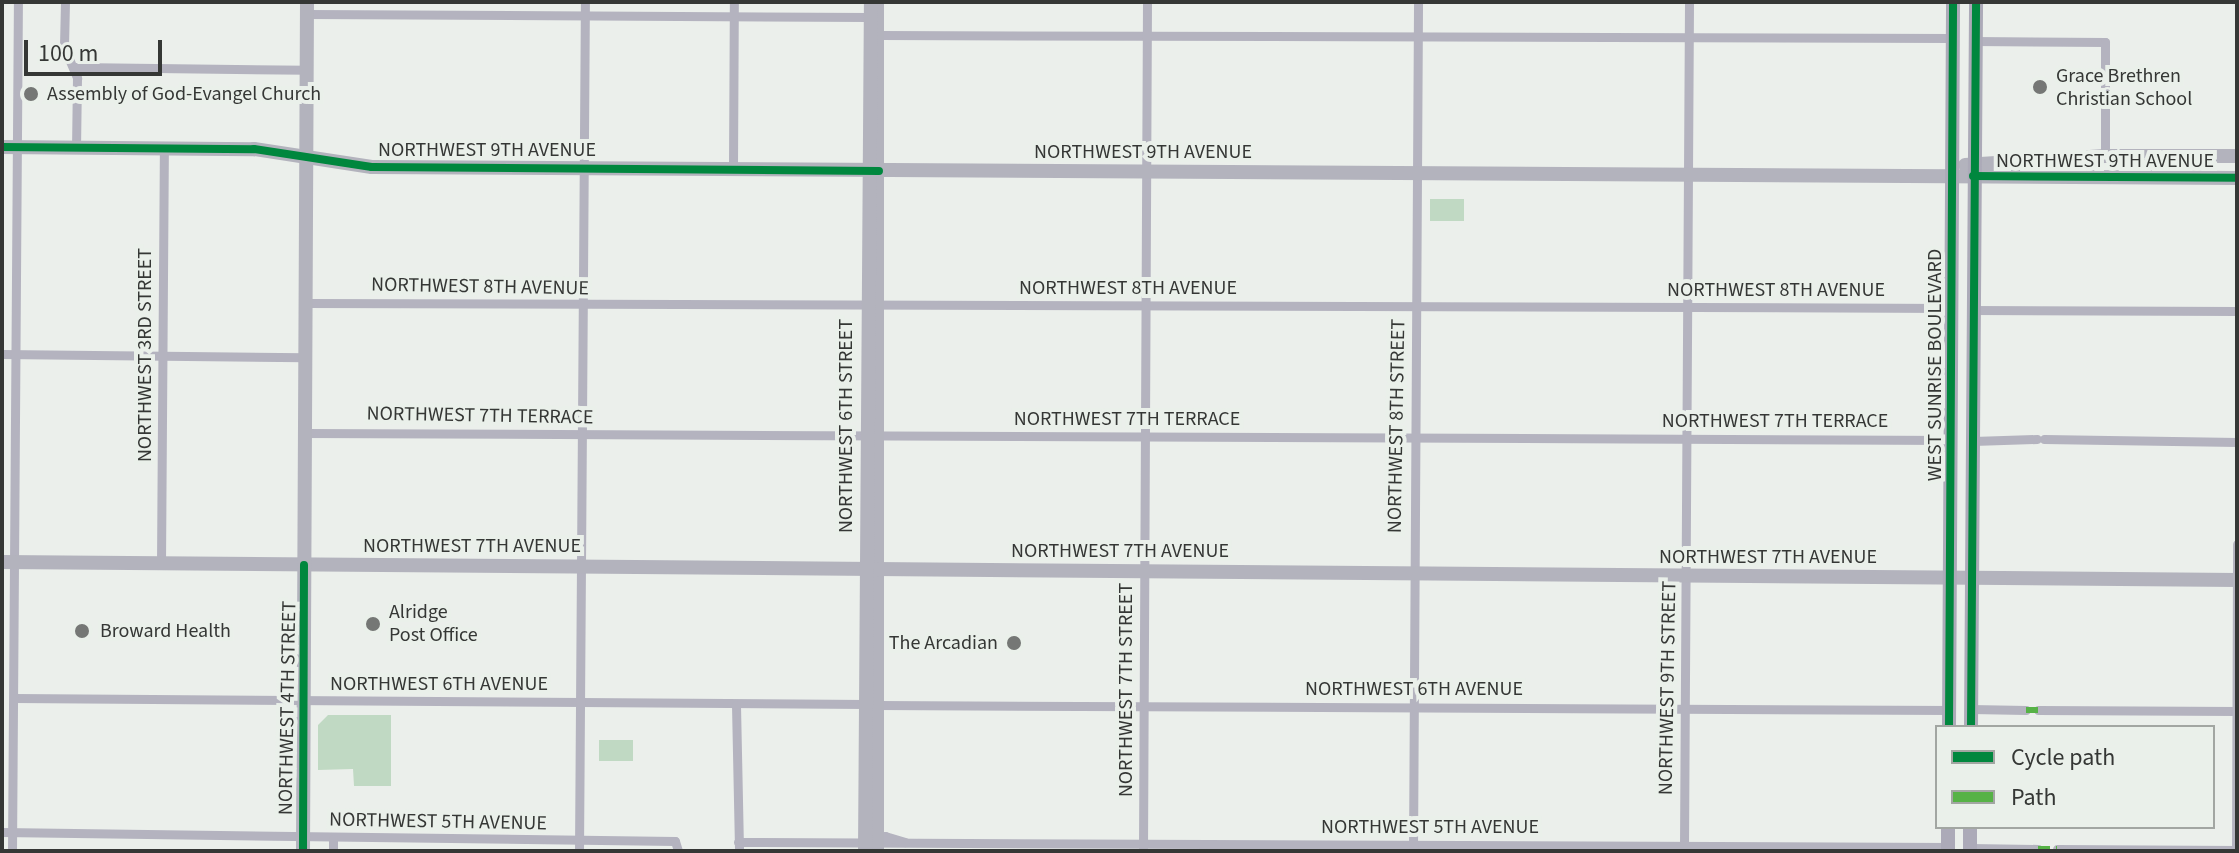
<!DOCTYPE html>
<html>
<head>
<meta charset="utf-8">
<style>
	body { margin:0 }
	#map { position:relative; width:2239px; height:853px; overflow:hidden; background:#ebefeb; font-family:"Source Sans 3",sans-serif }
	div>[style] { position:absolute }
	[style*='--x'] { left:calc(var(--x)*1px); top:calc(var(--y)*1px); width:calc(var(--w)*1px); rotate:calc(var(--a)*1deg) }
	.green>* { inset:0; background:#c0d9c3; transform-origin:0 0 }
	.street>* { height:9px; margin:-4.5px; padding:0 4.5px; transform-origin:4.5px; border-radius:4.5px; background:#b4b3bf }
	.secondary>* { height:14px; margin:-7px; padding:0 7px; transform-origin:7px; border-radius:7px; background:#b3b3bd }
	.primary>* { height:14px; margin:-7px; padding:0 7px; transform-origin:7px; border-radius:7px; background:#acaab8 }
	.quiet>* { height:6px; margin-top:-3px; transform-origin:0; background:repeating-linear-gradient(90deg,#56b246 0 12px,transparent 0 18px) }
	.cycleway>* { height:8px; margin:-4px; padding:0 4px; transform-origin:4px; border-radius:4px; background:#00873e }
	.dots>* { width:22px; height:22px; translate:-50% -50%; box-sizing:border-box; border:4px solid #eaf0ea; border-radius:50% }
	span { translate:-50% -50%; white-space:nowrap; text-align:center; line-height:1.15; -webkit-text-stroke:8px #eaf0ea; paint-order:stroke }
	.poi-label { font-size:20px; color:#353735 }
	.left { translate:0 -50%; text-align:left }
	.right { translate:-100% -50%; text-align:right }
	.street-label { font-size:20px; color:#353735 }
	.frame { position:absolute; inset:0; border:4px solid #353735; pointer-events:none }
	.legend { position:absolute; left:1935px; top:725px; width:280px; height:104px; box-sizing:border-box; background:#eaf0ea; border:2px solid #a2a6a2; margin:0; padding:10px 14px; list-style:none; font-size:24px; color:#353735 }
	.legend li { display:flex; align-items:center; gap:16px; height:40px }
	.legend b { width:40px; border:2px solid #a2a6a2 }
	.scale { position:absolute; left:24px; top:40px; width:138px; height:36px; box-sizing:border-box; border:4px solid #353735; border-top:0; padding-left:10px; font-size:24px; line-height:28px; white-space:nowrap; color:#353735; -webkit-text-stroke:6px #eaf0ea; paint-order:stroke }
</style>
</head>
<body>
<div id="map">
	<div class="green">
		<i style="left:1464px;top:199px;width:22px;height:34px;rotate:90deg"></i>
		<i style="clip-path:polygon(328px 715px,391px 715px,391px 786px,354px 786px,353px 769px,318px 770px,318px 725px)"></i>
		<i style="left:599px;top:740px;width:34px;height:21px"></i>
	</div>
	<div class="street">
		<i style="--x:65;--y:2;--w:45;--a:91.3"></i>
		<i style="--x:64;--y:47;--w:34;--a:67"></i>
		<i style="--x:77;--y:78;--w:69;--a:90.8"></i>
		<i style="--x:307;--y:14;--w:561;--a:0.31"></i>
		<i style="--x:880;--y:35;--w:1072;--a:0.16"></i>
		<i style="--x:1974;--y:41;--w:131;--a:0.4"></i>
		<i style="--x:2105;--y:42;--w:114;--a:90"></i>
		<i style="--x:75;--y:67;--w:231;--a:0.7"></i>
		<i style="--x:733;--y:167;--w:165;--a:-89.7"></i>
		<i style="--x:305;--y:303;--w:1646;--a:0.17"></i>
		<i style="--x:1971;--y:310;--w:266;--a:0.2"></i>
		<i style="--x:2;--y:354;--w:303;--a:0.6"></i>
		<i style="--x:304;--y:433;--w:1647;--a:0.24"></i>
		<i style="--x:2044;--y:439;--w:193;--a:0.9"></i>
		<i style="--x:1973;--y:441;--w:64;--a:-1.8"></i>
		<i style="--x:161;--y:564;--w:417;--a:-89.6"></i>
		<i style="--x:14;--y:698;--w:851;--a:0.4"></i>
		<i style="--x:736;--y:705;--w:146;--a:88.8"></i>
		<i style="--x:878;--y:705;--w:1072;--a:0.27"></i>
		<i style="--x:1971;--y:709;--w:55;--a:1"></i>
		<i style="--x:2038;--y:710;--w:199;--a:0.3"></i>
		<i style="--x:2;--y:832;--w:673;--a:0.77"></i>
		<i style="--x:675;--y:841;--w:10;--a:73"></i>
		<i style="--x:738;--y:842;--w:1210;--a:0.24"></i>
		<i style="--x:878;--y:843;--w:10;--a:-45"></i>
		<i style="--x:885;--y:836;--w:21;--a:17"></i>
		<i style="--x:1684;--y:847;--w:845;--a:-89.66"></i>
		<i style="--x:1970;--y:848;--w:68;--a:0.8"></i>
		<i style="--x:2057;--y:849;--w:180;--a:0.3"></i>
		<i style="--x:12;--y:851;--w:849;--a:-89.6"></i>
		<i style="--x:333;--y:851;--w:12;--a:-90"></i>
		<i style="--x:579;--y:851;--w:849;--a:-89.6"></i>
		<i style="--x:1143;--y:851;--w:849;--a:-89.73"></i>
		<i style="--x:1413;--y:851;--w:849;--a:-89.66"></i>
		<i style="--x:2236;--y:851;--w:307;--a:-89.8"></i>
	</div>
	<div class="secondary">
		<i style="--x:877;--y:2;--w:849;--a:90"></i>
		<i style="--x:2;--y:147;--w:252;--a:0.5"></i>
		<i style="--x:254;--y:149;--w:119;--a:8.7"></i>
		<i style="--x:372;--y:167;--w:1865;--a:0.34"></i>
		<i style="--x:1965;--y:165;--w:140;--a:-3.7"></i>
		<i style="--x:2105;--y:156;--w:132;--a:0"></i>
		<i style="--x:2;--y:562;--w:2235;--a:0.46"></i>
		<i style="--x:303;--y:851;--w:849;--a:-89.73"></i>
		<i style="--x:865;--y:851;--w:849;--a:-89.6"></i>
	</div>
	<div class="primary">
		<i style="--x:1949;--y:727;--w:725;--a:-89.68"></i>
		<i style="--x:1971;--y:727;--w:725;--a:-89.6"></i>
		<i style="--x:1948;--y:851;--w:24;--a:-90"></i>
		<i style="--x:1970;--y:851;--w:24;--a:-90"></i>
	</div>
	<div class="quiet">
		<i style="--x:2026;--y:710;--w:12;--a:0"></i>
		<i style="--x:2038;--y:849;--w:19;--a:0"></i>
	</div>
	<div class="cycleway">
		<i style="--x:2;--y:147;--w:252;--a:0.5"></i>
		<i style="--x:254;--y:149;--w:119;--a:8.7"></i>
		<i style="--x:372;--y:167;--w:507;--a:0.45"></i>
		<i style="--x:1973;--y:176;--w:264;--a:0.4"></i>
		<i style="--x:1949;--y:727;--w:725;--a:-89.68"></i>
		<i style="--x:1971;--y:727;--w:725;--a:-89.6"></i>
		<i style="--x:303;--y:851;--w:286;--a:-89.8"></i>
	</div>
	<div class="dots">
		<i style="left:2040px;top:87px;background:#757775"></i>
		<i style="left:31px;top:94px;background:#757775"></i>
		<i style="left:373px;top:624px;background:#757775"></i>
		<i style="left:82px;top:631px;background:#757775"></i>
		<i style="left:1014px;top:643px;background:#757775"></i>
	</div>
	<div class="poi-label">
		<span class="left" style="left:2056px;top:88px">Grace Brethren<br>Christian School</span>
		<span class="left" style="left:47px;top:94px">Assembly of God-Evangel Church</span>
		<span class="left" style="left:389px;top:624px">Alridge<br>Post Office</span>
		<span class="left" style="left:100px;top:631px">Broward Health</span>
		<span class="right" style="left:998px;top:643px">The Arcadian</span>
	</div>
	<div class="street-label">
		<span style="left:487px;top:150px">NORTHWEST 9TH AVENUE</span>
		<span style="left:1143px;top:152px">NORTHWEST 9TH AVENUE</span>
		<span style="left:2105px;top:161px">NORTHWEST 9TH AVENUE</span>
		<span style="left:480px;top:287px;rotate:1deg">NORTHWEST 8TH AVENUE</span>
		<span style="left:1128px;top:288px">NORTHWEST 8TH AVENUE</span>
		<span style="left:1776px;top:290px">NORTHWEST 8TH AVENUE</span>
		<span style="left:145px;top:355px;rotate:-90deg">NORTHWEST 3RD STREET</span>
		<span style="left:1935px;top:365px;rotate:-90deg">WEST SUNRISE BOULEVARD</span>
		<span style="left:480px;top:416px;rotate:1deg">NORTHWEST 7TH TERRACE</span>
		<span style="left:1127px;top:419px">NORTHWEST 7TH TERRACE</span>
		<span style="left:1775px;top:421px">NORTHWEST 7TH TERRACE</span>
		<span style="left:846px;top:426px;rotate:-90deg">NORTHWEST 6TH STREET</span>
		<span style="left:1397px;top:426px;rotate:-89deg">NORTHWEST 8TH STREET</span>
		<span style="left:472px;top:546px">NORTHWEST 7TH AVENUE</span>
		<span style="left:1120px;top:551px">NORTHWEST 7TH AVENUE</span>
		<span style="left:1768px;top:557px">NORTHWEST 7TH AVENUE</span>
		<span style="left:439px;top:684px">NORTHWEST 6TH AVENUE</span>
		<span style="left:1668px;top:688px;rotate:-89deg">NORTHWEST 9TH STREET</span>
		<span style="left:1414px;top:689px">NORTHWEST 6TH AVENUE</span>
		<span style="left:1126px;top:690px;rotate:-90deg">NORTHWEST 7TH STREET</span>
		<span style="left:288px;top:708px;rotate:-89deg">NORTHWEST 4TH STREET</span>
		<span style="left:438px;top:822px;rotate:1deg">NORTHWEST 5TH AVENUE</span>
		<span style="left:1430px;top:827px">NORTHWEST 5TH AVENUE</span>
	</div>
	<div class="frame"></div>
	<ul class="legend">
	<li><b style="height:10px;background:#00873e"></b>Cycle path</li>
	<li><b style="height:10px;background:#56b246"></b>Path</li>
	</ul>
	<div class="scale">100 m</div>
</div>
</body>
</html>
